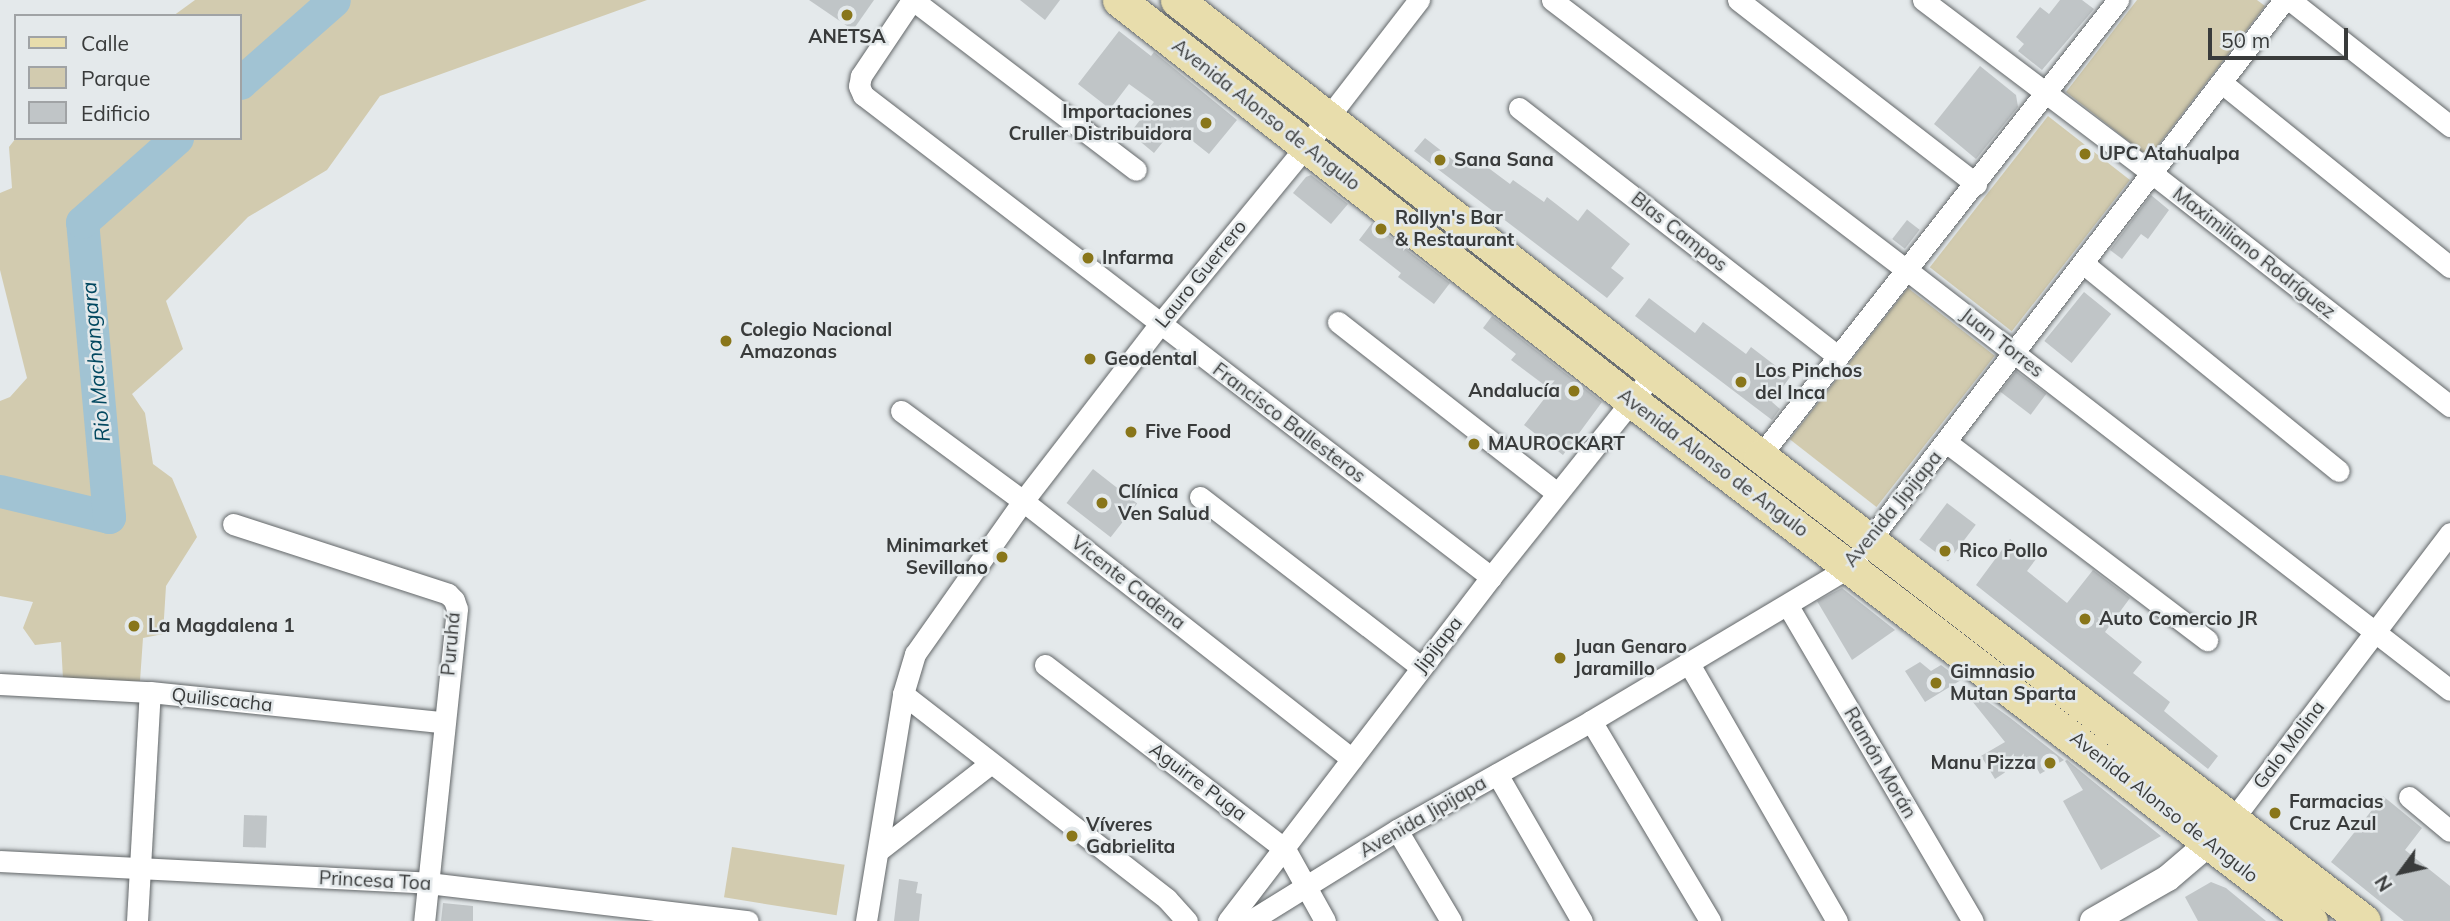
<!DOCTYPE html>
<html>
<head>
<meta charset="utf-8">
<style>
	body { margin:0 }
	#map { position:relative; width:2450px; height:921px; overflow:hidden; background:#e4e9eb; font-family:Mulish,sans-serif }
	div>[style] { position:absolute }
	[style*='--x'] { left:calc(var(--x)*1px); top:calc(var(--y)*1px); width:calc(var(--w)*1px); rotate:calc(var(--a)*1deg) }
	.green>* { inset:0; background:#d2cbaf; transform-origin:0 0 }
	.river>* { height:33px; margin:-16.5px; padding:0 16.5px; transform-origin:16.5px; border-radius:16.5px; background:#a1c3d3 }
	.building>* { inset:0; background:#c0c5c7; transform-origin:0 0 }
	.roads { filter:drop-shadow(0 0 2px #636769) drop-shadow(0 0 2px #636769) }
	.minor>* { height:21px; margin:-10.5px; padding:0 10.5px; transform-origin:10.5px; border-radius:10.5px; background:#fff }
	.tertiary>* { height:26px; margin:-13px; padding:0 13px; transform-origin:13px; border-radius:13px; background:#fff }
	.primary>* { height:33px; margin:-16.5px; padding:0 16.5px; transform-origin:16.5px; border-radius:16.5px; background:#e8ddac }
	.dots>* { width:19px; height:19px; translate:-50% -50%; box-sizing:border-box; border:4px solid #e4e9eb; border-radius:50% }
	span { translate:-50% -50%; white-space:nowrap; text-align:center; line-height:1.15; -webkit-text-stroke:5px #e4e9eb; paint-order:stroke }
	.poi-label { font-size:19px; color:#393b3b; font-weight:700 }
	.right { translate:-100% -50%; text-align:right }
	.left { translate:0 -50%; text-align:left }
	.street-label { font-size:19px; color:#393b3b }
	.water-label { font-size:21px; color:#024860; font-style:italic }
	.legend { position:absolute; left:14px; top:14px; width:228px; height:126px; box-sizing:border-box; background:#e4e9eb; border:2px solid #a0a3a5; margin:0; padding:9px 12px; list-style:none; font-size:21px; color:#393b3b }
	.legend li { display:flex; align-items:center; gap:14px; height:35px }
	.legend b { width:35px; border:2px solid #a0a3a5 }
	.north { position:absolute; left:2366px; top:837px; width:70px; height:70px; -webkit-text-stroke:5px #e4e9eb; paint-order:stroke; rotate:237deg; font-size:19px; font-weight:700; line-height:28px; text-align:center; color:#393b3b }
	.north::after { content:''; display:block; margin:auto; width:24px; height:32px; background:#393b3b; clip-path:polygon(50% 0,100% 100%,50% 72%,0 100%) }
	.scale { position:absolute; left:2208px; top:28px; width:140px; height:32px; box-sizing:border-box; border:4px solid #393b3b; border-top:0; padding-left:9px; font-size:21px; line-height:24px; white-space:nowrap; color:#393b3b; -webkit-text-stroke:5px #e4e9eb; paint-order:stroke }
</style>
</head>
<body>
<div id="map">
	<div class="green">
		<i style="clip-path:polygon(195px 0,647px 0,380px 96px,327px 170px,248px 217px,166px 301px,183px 349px,132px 394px,145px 413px,153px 464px,172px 478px,197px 537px,166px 586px,163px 634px,143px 638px,140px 681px,63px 679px,61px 642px,35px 645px,23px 628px,33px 602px,0 596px,0 401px,10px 397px,27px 378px,0 270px,0 193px,12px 188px,9px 147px,16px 138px,240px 138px,240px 16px,173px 16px)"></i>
		<i style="clip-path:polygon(2137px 0,2257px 0,2265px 6px,2149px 157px,2066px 92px)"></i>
		<i style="left:2048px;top:116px;width:104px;height:192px;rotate:38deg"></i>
		<i style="left:1908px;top:288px;width:110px;height:192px;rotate:38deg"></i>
		<i style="left:732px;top:847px;width:114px;height:51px;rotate:9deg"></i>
	</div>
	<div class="river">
		<i style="--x:240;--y:83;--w:125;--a:-41.4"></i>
		<i style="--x:0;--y:491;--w:112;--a:13.4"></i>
		<i style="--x:109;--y:517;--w:296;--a:-95.2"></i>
		<i style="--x:82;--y:222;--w:127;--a:-41.5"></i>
	</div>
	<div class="building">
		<i style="clip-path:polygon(809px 0,874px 0,853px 30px)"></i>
		<i style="clip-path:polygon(1020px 0,1060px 0,1045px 20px)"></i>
		<i style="clip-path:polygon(2060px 0,2082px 0,2094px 9px,2042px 70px,2018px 51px,2024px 44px,2016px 37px,2040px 7px,2049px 14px)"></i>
		<i style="clip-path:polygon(1119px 31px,1151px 56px,1154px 52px,1237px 120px,1209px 154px,1175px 127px,1154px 153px,1130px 133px,1154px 102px,1129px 84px,1110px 109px,1078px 84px)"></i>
		<i style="clip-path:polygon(1980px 66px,2016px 95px,2018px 107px,1976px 159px,1934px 124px)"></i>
		<i style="clip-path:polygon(1425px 138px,1462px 167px,1471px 155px,1510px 184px,1513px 180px,1544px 202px,1547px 197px,1578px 221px,1587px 209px,1630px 244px,1611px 268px,1624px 278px,1607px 298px,1414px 151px)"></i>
		<i style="clip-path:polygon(1311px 175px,1348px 204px,1331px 224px,1293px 193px,1306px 177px)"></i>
		<i style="clip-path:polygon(2151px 195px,2169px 210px,2148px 239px,2141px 234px,2122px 259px,2110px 250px)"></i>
		<i style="left:1907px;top:220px;width:16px;height:24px;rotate:38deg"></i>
		<i style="clip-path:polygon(1372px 223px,1450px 283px,1434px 304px,1398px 277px,1401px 273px,1359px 240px)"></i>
		<i style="left:2084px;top:292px;width:35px;height:63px;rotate:39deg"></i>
		<i style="clip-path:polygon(1649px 298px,1695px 333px,1703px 322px,1746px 354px,1751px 347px,1790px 377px,1772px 402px,1780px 409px,1772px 420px,1635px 316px)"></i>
		<i style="clip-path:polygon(1492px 316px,1602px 402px,1563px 455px,1524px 425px,1551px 390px,1511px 360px,1516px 354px,1483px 328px)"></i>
		<i style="left:2016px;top:371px;width:38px;height:26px;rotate:37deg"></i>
		<i style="left:1093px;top:469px;width:56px;height:43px;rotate:38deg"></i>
		<i style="left:1947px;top:503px;width:36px;height:46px;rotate:37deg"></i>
		<i style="clip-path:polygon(2010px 539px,2036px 559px,2027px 571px,2067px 603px,2093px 570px,2130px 598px,2105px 632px,2142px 662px,2133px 673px,2170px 702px,2164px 711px,2218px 756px,2208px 769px,1976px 585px)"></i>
		<i style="clip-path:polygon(1842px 588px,1895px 630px,1852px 660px,1817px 601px)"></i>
		<i style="clip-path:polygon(1920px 662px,1931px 671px,1941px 665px,1961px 680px,1925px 702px,1905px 671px)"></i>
		<i style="clip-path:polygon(1967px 687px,2009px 717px,2064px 760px,2040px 774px,2030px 756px,1995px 779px,1981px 756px,2005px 742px,1964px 691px)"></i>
		<i style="clip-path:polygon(2067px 760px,2095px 783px,2161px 836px,2101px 870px,2063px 801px,2083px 790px,2065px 761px)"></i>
		<i style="clip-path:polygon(2383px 796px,2422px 828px,2405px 850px,2450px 886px,2450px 921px,2404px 921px,2331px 862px)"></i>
		<i style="left:244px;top:815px;width:23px;height:32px;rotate:2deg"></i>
		<i style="clip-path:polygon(899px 879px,918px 882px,916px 893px,922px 894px,919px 921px,894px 921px)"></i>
		<i style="clip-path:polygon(2211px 882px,2226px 888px,2266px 921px,2198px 921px,2185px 897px)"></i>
		<i style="clip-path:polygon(443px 903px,473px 906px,473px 921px,441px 921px)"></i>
	</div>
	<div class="roads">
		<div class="minor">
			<i style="--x:912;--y:0;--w:92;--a:123.9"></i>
			<i style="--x:861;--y:76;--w:10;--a:101"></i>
			<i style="--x:859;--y:86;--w:10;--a:66"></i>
			<i style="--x:863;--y:95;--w:792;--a:37.51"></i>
			<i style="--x:913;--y:0;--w:280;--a:37.3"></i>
			<i style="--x:1552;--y:0;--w:446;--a:37.3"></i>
			<i style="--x:1907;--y:270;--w:686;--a:37.72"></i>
			<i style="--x:1738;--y:0;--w:301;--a:37.7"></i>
			<i style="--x:1923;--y:0;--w:288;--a:37.1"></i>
			<i style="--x:2153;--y:174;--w:377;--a:38"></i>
			<i style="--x:2290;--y:0;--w:204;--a:38.2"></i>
			<i style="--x:2222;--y:83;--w:293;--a:38.9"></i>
			<i style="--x:1519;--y:108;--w:404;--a:37.9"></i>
			<i style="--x:2084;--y:264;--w:328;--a:39.1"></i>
			<i style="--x:1338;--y:322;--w:278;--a:38"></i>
			<i style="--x:901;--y:411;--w:152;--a:36.4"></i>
			<i style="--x:1023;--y:501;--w:418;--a:38.1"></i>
			<i style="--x:1946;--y:442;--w:328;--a:37.2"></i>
			<i style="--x:1760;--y:456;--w:580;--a:-51.86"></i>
			<i style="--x:1200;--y:497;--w:279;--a:37.6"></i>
			<i style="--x:233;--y:524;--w:226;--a:18"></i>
			<i style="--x:448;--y:594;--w:8;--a:45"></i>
			<i style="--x:454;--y:600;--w:9;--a:72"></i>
			<i style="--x:457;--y:609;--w:314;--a:96"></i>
			<i style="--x:1788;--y:606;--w:365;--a:59.6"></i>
			<i style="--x:1688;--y:662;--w:299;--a:60.1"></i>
			<i style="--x:1045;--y:665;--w:302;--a:37.5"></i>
			<i style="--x:1285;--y:849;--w:82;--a:60.9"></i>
			<i style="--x:0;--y:684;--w:150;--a:3.1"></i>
			<i style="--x:150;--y:692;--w:294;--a:5.9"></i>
			<i style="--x:903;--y:694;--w:334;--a:37.8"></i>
			<i style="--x:1167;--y:899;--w:30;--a:48"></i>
			<i style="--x:1591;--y:721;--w:233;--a:59.2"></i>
			<i style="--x:1497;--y:774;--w:170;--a:60"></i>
			<i style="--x:2409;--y:797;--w:53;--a:39.7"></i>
			<i style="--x:2233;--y:819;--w:359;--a:-52.8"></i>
			<i style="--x:1397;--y:830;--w:106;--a:59.3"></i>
			<i style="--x:878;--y:851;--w:143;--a:-37.9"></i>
			<i style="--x:0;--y:861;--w:429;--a:2.9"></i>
			<i style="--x:428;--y:883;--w:322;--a:6.8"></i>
			<i style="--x:137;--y:921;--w:229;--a:-86.8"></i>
			<i style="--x:866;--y:921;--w:230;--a:-80.7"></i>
			<i style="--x:903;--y:694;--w:42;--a:-73.3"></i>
			<i style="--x:915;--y:654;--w:187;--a:-54.8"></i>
			<i style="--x:1023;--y:501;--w:224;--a:-52.3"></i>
			<i style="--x:1160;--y:324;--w:230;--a:-50.6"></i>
			<i style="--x:1306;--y:146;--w:185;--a:-52.3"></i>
			<i style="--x:1228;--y:921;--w:433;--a:-52.6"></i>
			<i style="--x:1491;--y:577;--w:261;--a:-51.4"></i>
			<i style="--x:1250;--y:921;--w:173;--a:-31.8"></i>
			<i style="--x:1397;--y:830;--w:223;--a:-29.3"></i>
			<i style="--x:1591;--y:721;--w:300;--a:-30.8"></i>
			<i style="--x:1849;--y:567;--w:715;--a:-52.5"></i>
		</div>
		<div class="tertiary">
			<i style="--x:2093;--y:921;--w:86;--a:-29.8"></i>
			<i style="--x:2168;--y:878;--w:72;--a:-40.5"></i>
		</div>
		<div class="primary">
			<i style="--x:1119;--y:0;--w:651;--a:38.01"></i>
			<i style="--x:1632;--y:401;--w:855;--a:37.45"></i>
			<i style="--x:1177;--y:0;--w:740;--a:38.03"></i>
			<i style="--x:1760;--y:456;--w:762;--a:37.59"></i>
		</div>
	</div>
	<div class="dots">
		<i style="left:847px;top:15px;background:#89761a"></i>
		<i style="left:1206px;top:123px;background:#89761a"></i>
		<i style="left:2085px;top:154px;background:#89761a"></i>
		<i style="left:1440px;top:160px;background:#89761a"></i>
		<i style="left:1381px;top:229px;background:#89761a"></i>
		<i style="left:1088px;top:258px;background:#89761a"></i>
		<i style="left:726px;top:341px;background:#89761a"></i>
		<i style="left:1090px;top:359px;background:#89761a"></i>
		<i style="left:1741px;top:382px;background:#89761a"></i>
		<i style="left:1574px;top:391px;background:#89761a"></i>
		<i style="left:1131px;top:432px;background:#89761a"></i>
		<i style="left:1474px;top:444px;background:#89761a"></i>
		<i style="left:1102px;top:503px;background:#89761a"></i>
		<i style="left:1945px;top:551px;background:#89761a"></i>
		<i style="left:1002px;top:557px;background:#89761a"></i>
		<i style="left:2085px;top:619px;background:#89761a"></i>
		<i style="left:134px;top:626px;background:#89761a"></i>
		<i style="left:1560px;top:658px;background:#89761a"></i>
		<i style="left:1936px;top:683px;background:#89761a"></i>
		<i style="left:2050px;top:763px;background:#89761a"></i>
		<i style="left:2275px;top:813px;background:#89761a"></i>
		<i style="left:1072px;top:836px;background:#89761a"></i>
	</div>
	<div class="poi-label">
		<span style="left:847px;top:37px">ANETSA</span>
		<span class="right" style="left:1192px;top:123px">Importaciones<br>Cruller Distribuidora</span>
		<span class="left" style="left:2099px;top:154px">UPC Atahualpa</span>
		<span class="left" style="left:1454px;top:160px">Sana Sana</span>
		<span class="left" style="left:1395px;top:229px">Rollyn's Bar<br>&amp; Restaurant</span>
		<span class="left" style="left:1102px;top:258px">Infarma</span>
		<span class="left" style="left:740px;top:341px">Colegio Nacional<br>Amazonas</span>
		<span class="left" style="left:1104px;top:359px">Geodental</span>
		<span class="left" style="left:1755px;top:382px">Los Pinchos<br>del Inca</span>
		<span class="right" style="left:1560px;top:391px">Andalucía</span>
		<span class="left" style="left:1145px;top:432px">Five Food</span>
		<span class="left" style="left:1488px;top:444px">MAUROCKART</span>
		<span class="left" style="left:1118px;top:503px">Clínica<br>Ven Salud</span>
		<span class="right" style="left:988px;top:557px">Minimarket<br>Sevillano</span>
		<span class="left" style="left:1959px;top:551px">Rico Pollo</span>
		<span class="left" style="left:2099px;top:619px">Auto Comercio JR</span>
		<span class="left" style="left:148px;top:626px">La Magdalena 1</span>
		<span class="left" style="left:1574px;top:658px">Juan Genaro<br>Jaramillo</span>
		<span class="left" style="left:1950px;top:683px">Gimnasio<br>Mutan Sparta</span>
		<span class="right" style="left:2036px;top:763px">Manu Pizza</span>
		<span class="left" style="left:2289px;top:813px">Farmacias<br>Cruz Azul</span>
		<span class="left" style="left:1086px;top:836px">Víveres<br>Gabrielita</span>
	</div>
	<div class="street-label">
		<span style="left:1266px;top:115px;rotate:38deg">Avenida Alonso de Angulo</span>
		<span style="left:1679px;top:232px;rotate:38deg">Blas Campos</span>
		<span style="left:2254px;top:253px;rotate:38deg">Maximiliano Rodríguez</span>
		<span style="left:1201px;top:274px;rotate:-51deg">Lauro Guerrero</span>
		<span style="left:2002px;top:343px;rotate:38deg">Juan Torres</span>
		<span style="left:1289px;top:423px;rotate:37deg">Francisco Ballesteros</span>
		<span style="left:1713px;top:463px;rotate:37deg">Avenida Alonso de Angulo</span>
		<span style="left:1893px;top:509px;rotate:-51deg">Avenida Jipijapa</span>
		<span style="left:1128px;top:583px;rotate:38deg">Vicente Cadena</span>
		<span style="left:451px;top:644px;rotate:-85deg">Puruhá</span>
		<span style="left:1438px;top:645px;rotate:-52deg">Jipijapa</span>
		<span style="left:222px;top:700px;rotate:6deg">Quiliscacha</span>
		<span style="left:2289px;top:745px;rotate:-53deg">Galo Molina</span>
		<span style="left:1880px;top:763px;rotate:60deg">Ramón Morán</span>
		<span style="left:1198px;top:782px;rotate:37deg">Aguirre Puga</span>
		<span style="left:2164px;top:807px;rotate:38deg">Avenida Alonso de Angulo</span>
		<span style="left:1423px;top:817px;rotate:-30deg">Avenida Jipijapa</span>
		<span style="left:375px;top:881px;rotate:3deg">Princesa Toa</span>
	</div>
	<div class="water-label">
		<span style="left:95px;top:362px;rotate:-95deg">Rio Machangara</span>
	</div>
	<ul class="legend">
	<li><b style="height:9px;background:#e8ddac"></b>Calle</li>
	<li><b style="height:19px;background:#d2cbaf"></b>Parque</li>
	<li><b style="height:19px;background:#c0c5c7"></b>Edificio</li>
	</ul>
	<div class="north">N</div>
	<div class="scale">50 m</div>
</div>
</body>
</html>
